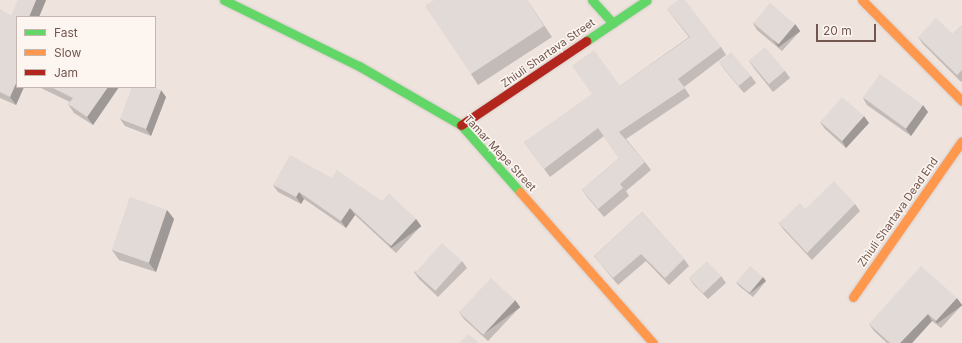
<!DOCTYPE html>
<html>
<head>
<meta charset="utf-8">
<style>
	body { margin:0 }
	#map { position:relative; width:962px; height:343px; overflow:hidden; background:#f6f2ee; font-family:Inter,sans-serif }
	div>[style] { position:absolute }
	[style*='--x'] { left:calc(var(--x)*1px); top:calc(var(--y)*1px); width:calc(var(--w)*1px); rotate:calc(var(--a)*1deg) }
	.residential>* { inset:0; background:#eee3dd }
	.roads { filter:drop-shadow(0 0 1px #d6cdca) drop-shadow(0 0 1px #d6cdca) }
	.fast>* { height:9px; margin:-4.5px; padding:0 4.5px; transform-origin:4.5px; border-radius:4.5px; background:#63d668 }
	.slow>* { height:9px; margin:-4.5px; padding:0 4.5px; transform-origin:4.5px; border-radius:4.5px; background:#ff974d }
	.jam>* { height:9px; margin:-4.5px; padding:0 4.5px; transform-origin:4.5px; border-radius:4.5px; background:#b3261e }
	.wall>* { inset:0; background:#c2bbb8 }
	.shaded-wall>* { inset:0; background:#9e9996; transform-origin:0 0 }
	.building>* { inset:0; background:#e2dad6; transform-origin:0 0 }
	span { translate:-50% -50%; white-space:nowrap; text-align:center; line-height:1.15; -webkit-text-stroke:3px #fdf6f0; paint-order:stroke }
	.street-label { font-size:11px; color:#725650 }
	.legend { position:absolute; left:16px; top:16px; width:140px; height:72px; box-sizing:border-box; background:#fdf6f0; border:1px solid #c5b6b0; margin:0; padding:5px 7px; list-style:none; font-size:12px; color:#725650 }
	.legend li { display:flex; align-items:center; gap:8px; height:20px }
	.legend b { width:20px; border:1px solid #c5b6b0 }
	.scale { position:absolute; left:816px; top:24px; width:60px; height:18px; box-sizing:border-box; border:2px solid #725650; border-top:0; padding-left:5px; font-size:12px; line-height:14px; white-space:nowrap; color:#725650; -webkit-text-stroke:3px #fdf6f0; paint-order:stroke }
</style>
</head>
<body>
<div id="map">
	<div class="residential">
		<i style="clip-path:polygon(evenodd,0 0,962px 0,962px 343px,0 343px,0 0,17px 17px,155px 17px,155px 87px,17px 87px,17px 17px)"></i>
	</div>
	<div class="roads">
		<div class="fast">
			<i style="--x:224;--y:0;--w:150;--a:26.1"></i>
			<i style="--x:359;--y:66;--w:118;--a:30"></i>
			<i style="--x:461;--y:125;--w:89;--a:48.6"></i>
			<i style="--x:592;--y:0;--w:31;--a:48"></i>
			<i style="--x:586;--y:41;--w:73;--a:-33.9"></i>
		</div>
		<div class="slow">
			<i style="--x:862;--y:0;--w:142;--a:45.3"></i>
			<i style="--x:520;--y:192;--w:201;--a:48.6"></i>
			<i style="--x:853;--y:297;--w:190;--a:-55.1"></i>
		</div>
		<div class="jam">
			<i style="--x:461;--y:125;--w:151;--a:-33.9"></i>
		</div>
	</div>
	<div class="wall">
		<i style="clip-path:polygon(46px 0,39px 17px,17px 17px,17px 87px,24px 87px,16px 105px,0 98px,0 10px,11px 16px)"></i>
		<i style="clip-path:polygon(527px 0,552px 37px,478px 85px,471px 74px)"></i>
		<i style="clip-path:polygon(667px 9px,721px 47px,726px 55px,684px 87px,690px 96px,626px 139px,645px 162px,651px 170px,626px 191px,629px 196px,604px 217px,588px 198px,582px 190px,619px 158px,604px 136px,550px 177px,524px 142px,620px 86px,689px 37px)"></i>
		<i style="clip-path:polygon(753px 23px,795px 24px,800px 31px,782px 51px,757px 30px)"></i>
		<i style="clip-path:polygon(962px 25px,962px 81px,961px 82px,923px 44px,918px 37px,953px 34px)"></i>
		<i style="clip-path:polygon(749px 61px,785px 71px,790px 78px,773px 92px,754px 68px)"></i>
		<i style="clip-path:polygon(719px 62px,751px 76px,756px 83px,744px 93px,724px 69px)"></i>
		<i style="clip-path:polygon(39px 87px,119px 87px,93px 125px,74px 113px,68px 104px,70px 102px)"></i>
		<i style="clip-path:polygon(166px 97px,151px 136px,125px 126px,120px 119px)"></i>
		<i style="clip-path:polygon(863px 98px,928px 112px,911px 136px,867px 105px)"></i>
		<i style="clip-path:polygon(820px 122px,869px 123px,846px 148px,825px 129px)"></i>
		<i style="clip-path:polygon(332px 178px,382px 201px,416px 219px,421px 226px,396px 253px,355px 215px,346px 228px,304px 199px,301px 204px,278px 192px,273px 185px)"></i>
		<i style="clip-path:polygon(855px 204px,860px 211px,812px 260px,784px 230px,779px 223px,805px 209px)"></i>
		<i style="clip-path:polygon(167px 210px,174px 219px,156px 272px,119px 260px,112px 250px)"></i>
		<i style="clip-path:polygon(642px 212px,684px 259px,689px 266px,669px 285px,646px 261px,618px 285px,599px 262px,594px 256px)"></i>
		<i style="clip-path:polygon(462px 261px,467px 268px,438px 297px,419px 279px,414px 272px)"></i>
		<i style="clip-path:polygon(721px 276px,726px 283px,708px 299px,694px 285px,689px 278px)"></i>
		<i style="clip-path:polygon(766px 281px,753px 297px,739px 286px,736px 282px)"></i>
		<i style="clip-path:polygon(515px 300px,520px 307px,488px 341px,464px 319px,459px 312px)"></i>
		<i style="clip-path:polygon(962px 305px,941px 328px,932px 321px,912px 343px,887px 343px,874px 331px,869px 324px)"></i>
	</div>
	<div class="shaded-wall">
		<i style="clip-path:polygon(36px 0,46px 0,39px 17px,29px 17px)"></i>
		<i style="left:795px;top:24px;width:9px;height:27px;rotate:54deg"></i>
		<i style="clip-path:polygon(17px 81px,17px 87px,24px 87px,16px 105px,10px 97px)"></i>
		<i style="clip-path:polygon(108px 87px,119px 87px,93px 125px,87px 117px)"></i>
		<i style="clip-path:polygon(161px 90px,166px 97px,151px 136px,146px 129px)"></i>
		<i style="clip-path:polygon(923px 105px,928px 112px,911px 136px,906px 129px)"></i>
		<i style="clip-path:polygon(864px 116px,869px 123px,846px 148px,842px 141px)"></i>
		<i style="clip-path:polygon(299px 192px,304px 199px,301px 204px,296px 197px)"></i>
		<i style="clip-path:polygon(350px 208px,355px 215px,346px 228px,341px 221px)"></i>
		<i style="clip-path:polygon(167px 210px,174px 219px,156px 272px,149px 263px)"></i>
		<i style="left:416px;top:219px;width:9px;height:37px;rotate:54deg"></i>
		<i style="left:763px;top:277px;width:5px;height:21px;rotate:53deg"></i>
		<i style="left:957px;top:298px;width:9px;height:31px;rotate:54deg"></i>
		<i style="left:515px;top:300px;width:9px;height:47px;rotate:54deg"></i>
		<i style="clip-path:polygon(928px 314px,932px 321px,912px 343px,900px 343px)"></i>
	</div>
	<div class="building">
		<i style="clip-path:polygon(18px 0,36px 0,29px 17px,17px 17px,17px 81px,10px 97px,0 92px,0 10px,11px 16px)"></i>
		<i style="clip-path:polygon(434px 0,527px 0,544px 26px,471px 74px,425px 6px)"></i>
		<i style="clip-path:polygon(678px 0,685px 0,721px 47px,678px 79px,685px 88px,619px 132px,645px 162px,620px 184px,623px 188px,598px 209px,582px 190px,619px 158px,598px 128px,544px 169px,524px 142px,592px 94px,572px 66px,594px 50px,620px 86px,690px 37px,667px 9px)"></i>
		<i style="left:770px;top:3px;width:33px;height:26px;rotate:40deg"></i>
		<i style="clip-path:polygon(936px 18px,953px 34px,962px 25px,962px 70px,957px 75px,918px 37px)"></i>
		<i style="left:765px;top:47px;width:31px;height:21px;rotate:50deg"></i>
		<i style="left:731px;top:52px;width:31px;height:16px;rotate:50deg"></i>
		<i style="left:880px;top:74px;width:53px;height:29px;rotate:36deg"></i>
		<i style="clip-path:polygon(51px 87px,108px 87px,87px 117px,68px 104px,73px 98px)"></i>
		<i style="clip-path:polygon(132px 87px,153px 87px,161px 90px,146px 129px,120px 119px)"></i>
		<i style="left:842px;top:97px;width:29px;height:33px;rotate:41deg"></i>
		<i style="clip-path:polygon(290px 155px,332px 178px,337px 170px,382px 201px,389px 193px,416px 219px,391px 246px,350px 208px,341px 221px,299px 192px,296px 197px,273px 185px)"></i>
		<i style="clip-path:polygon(834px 181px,855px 204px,807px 253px,779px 223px,800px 203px,805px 209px)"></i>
		<i style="left:130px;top:197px;width:39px;height:56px;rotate:19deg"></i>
		<i style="clip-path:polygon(642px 212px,684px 259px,665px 278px,641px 254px,613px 278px,594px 256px)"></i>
		<i style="left:442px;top:243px;width:27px;height:40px;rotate:42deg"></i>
		<i style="left:707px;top:261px;width:21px;height:25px;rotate:47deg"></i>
		<i style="left:750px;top:266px;width:17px;height:21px;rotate:40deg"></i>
		<i style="clip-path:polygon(921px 266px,957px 298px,936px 321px,928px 314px,900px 343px,890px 343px,869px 324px)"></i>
		<i style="left:491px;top:278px;width:33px;height:47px;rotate:43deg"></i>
		<i style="clip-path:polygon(468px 334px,479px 343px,460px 343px)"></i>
	</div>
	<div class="street-label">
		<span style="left:548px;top:53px;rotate:-35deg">Zhiuli Shartava Street</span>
		<span style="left:500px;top:153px;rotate:47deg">Tamar Mepe Street</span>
		<span style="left:898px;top:212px;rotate:-55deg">Zhiuli Shartava Dead End</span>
	</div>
	<ul class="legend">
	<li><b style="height:5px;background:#63d668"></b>Fast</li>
	<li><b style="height:5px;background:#ff974d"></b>Slow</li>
	<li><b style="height:5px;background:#b3261e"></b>Jam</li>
	</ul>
	<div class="scale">20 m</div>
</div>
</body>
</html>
